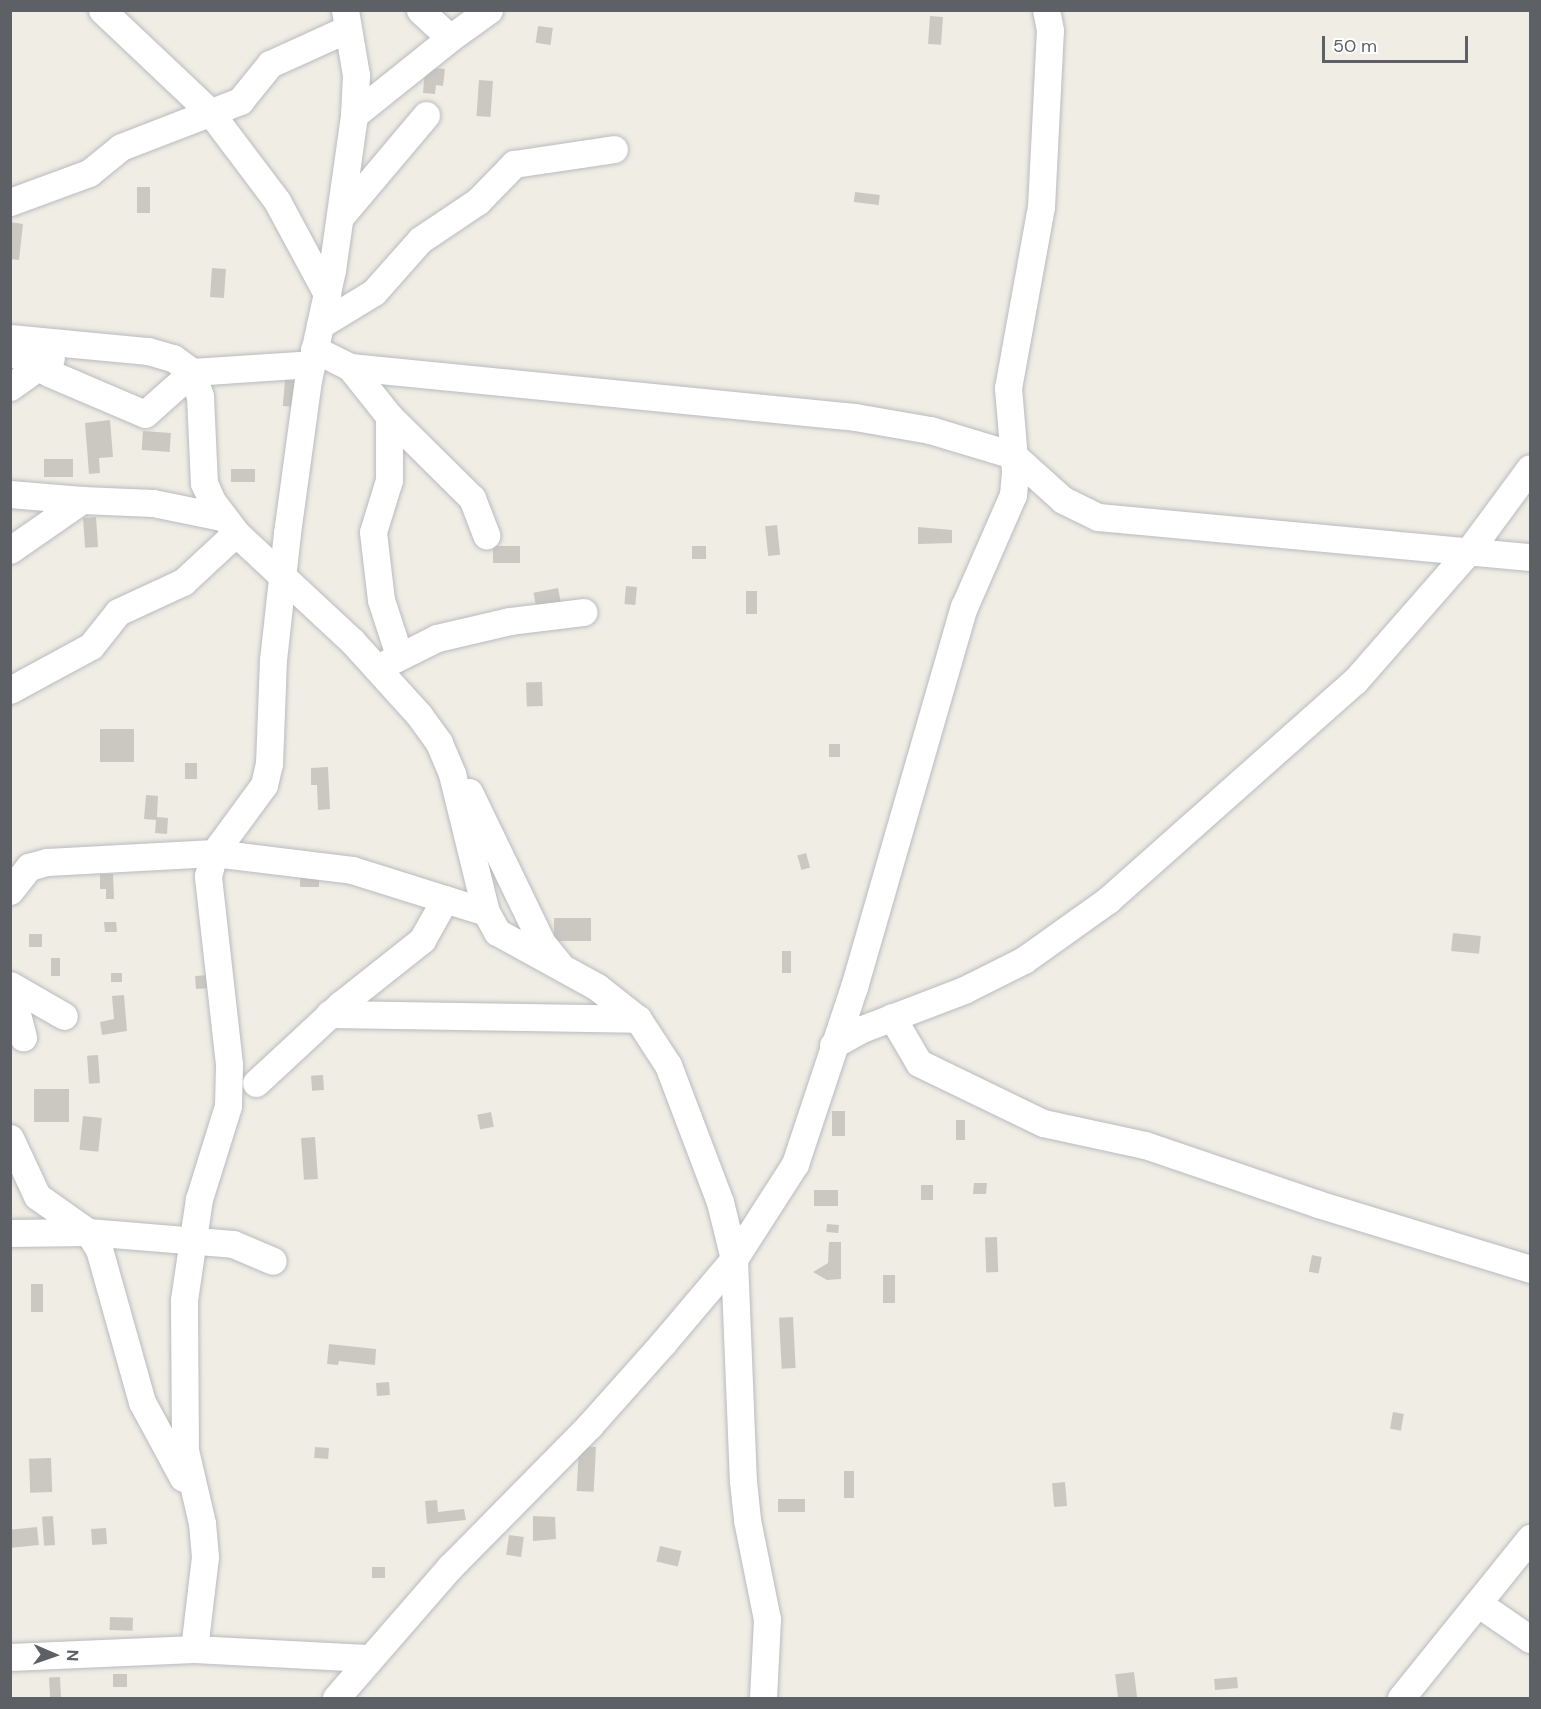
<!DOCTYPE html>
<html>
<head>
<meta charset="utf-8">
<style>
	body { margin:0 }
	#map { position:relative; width:1541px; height:1709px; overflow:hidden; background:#f0ede5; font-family:"DM Sans",sans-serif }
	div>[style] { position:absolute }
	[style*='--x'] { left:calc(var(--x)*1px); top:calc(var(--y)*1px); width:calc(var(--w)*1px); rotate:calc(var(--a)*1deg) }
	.building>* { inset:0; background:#cbc8c2; transform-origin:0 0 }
	.roads { filter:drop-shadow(0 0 2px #b8bbbf) drop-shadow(0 0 2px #b8bbbf) }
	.minor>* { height:27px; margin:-13.5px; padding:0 13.5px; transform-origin:13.5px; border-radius:13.5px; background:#fff }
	span { translate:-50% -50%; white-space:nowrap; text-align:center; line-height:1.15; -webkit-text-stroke:5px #fff; paint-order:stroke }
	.frame { position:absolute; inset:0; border:12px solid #5d6166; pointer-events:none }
	.north { position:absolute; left:24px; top:1625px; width:60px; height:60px; -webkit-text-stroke:4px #fff; paint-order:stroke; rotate:92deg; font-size:16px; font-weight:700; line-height:24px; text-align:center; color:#5d6166 }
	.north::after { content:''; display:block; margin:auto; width:21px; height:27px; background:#5d6166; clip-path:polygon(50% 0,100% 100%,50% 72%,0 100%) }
	.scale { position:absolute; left:1322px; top:36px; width:146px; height:27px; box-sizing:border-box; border:3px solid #5d6166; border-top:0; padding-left:8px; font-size:18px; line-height:21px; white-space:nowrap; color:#5d6166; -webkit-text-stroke:4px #fff; paint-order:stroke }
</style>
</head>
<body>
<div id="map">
	<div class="building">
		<i style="left:930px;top:16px;width:13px;height:28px;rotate:4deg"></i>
		<i style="left:538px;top:26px;width:15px;height:17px;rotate:8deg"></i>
		<i style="clip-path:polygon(425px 67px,445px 69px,443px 86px,436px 85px,435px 94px,423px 93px)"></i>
		<i style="left:479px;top:80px;width:14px;height:36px;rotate:4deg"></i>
		<i style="left:137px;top:187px;width:13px;height:26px"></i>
		<i style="left:855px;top:192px;width:25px;height:10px;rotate:7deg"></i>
		<i style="clip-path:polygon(10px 222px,23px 224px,19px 260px,10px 259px)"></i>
		<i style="left:212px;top:268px;width:14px;height:29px;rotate:4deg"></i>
		<i style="left:285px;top:380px;width:11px;height:26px;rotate:5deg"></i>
		<i style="clip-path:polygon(110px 420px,113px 457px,99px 458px,100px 473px,89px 474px,85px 423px)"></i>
		<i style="left:143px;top:431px;width:28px;height:19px;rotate:4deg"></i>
		<i style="left:44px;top:459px;width:29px;height:18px"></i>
		<i style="left:231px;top:469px;width:24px;height:13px"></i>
		<i style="left:96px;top:517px;width:30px;height:13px;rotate:86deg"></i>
		<i style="left:777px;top:525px;width:30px;height:12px;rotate:84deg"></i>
		<i style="clip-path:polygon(918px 527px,952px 530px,952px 543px,918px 544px)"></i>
		<i style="left:520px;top:546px;width:17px;height:27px;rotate:90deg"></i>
		<i style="left:692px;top:546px;width:14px;height:13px"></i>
		<i style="left:626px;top:586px;width:11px;height:18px;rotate:5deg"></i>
		<i style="left:558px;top:588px;width:15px;height:25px;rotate:79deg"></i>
		<i style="left:746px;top:591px;width:11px;height:23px"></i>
		<i style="left:542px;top:682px;width:24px;height:16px;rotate:88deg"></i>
		<i style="left:100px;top:729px;width:34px;height:33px"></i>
		<i style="left:829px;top:744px;width:11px;height:13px"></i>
		<i style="left:185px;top:763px;width:12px;height:16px"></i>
		<i style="clip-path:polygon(328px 767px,330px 809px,318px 810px,317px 785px,311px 785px,311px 768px)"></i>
		<i style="clip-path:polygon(146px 795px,158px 796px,157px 817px,168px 818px,167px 834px,155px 833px,156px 820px,144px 819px)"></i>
		<i style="left:806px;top:853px;width:15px;height:9px;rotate:74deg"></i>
		<i style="left:300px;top:872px;width:19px;height:15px"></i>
		<i style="clip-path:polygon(100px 874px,113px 874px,114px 899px,106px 899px,106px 889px,100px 889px)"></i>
		<i style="left:554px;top:918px;width:37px;height:23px"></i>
		<i style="clip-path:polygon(104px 922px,116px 922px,117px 932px,105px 932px)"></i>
		<i style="left:1453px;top:933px;width:28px;height:18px;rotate:6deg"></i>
		<i style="left:29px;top:934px;width:13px;height:13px"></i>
		<i style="left:782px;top:951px;width:9px;height:22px"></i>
		<i style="left:51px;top:958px;width:9px;height:18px"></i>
		<i style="left:111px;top:973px;width:11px;height:9px"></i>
		<i style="left:209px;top:975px;width:13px;height:14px;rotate:86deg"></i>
		<i style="clip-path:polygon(124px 995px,127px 1031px,102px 1035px,100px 1022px,114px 1019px,112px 996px)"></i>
		<i style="left:98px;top:1055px;width:28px;height:11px;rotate:86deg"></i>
		<i style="left:323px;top:1075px;width:15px;height:12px;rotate:86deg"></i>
		<i style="left:69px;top:1089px;width:33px;height:35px;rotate:90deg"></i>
		<i style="left:832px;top:1111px;width:13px;height:25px"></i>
		<i style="left:491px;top:1112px;width:15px;height:14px;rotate:79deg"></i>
		<i style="left:83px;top:1116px;width:19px;height:34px;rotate:6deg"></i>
		<i style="left:956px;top:1120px;width:9px;height:20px"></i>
		<i style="left:315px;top:1137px;width:42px;height:14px;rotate:86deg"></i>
		<i style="clip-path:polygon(974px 1183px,987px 1183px,986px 1194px,973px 1194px)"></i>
		<i style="left:921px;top:1185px;width:12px;height:15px"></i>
		<i style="left:814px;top:1190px;width:24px;height:16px"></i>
		<i style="left:827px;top:1224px;width:12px;height:8px;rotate:5deg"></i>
		<i style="left:997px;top:1237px;width:35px;height:12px;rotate:88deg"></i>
		<i style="clip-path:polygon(829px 1242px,841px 1242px,841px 1279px,827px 1280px,813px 1272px,828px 1263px)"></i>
		<i style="left:1312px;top:1255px;width:10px;height:17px;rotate:11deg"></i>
		<i style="left:883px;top:1275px;width:12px;height:28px"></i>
		<i style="left:31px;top:1284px;width:12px;height:28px"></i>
		<i style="left:793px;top:1317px;width:51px;height:14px;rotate:87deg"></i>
		<i style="clip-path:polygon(329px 1344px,376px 1349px,375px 1365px,339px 1361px,338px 1365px,327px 1364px)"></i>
		<i style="left:389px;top:1382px;width:13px;height:13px;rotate:86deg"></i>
		<i style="left:1393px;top:1412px;width:11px;height:17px;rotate:10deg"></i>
		<i style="left:579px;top:1446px;width:17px;height:45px;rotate:3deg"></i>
		<i style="left:315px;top:1447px;width:14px;height:11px;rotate:4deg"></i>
		<i style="left:51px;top:1458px;width:34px;height:22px;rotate:88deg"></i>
		<i style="left:844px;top:1471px;width:10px;height:27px"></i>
		<i style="left:1065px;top:1482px;width:24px;height:13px;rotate:85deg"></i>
		<i style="left:778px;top:1499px;width:27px;height:13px"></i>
		<i style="clip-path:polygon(437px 1500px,438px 1512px,464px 1509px,466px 1520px,427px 1524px,425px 1501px)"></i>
		<i style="left:53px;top:1516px;width:29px;height:11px;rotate:86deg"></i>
		<i style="clip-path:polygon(533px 1516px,555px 1517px,556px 1539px,533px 1541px)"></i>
		<i style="left:37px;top:1527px;width:18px;height:27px;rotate:84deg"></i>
		<i style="left:106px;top:1528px;width:16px;height:15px;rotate:86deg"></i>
		<i style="left:509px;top:1535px;width:15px;height:20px;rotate:8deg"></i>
		<i style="left:660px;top:1546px;width:22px;height:16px;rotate:13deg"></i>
		<i style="left:372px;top:1567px;width:13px;height:11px"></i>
		<i style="left:110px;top:1617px;width:23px;height:13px;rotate:2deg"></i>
		<i style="left:1134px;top:1672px;width:26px;height:19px;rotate:83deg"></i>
		<i style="left:113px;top:1674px;width:14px;height:13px"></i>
		<i style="left:60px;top:1677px;width:21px;height:11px;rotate:87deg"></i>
		<i style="left:1237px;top:1677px;width:11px;height:23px;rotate:85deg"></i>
	</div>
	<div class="roads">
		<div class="minor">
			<i style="--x:102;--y:10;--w:149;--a:43.4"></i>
			<i style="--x:210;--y:112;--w:111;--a:53"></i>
			<i style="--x:277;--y:201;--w:106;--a:61.7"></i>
			<i style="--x:450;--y:38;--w:48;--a:-35.7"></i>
			<i style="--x:354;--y:115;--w:123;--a:-38.7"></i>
			<i style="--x:450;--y:38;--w:41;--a:-137"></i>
			<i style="--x:10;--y:202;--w:84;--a:-20.2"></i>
			<i style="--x:89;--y:173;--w:41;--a:-39.1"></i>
			<i style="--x:121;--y:147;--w:128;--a:-21.1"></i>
			<i style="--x:240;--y:101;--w:48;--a:-51"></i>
			<i style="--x:270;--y:64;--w:85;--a:-24.4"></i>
			<i style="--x:341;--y:216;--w:132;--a:-49.9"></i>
			<i style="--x:320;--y:325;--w:63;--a:-31.4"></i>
			<i style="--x:374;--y:292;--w:69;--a:-48.5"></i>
			<i style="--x:420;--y:240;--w:70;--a:-33.9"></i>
			<i style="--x:478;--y:201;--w:52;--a:-45.8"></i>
			<i style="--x:514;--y:164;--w:101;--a:-8.5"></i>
			<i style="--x:10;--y:338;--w:139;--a:5.4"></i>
			<i style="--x:148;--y:351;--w:26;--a:16"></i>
			<i style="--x:173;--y:358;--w:24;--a:36"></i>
			<i style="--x:192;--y:372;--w:25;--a:72"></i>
			<i style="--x:200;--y:396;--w:87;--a:87.4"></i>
			<i style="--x:204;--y:483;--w:20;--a:66"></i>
			<i style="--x:212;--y:501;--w:40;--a:53"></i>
			<i style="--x:236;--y:533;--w:158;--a:43"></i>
			<i style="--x:352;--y:641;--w:100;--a:47.8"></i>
			<i style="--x:419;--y:715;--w:34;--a:54"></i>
			<i style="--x:439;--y:743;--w:34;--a:67"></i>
			<i style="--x:452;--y:774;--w:142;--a:76.2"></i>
			<i style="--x:486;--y:912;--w:23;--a:61"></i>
			<i style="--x:497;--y:932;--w:114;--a:28.8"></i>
			<i style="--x:597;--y:987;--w:52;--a:38"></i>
			<i style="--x:638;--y:1019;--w:55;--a:56.9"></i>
			<i style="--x:668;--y:1065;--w:147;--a:69.2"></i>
			<i style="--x:720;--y:1202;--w:59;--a:76.2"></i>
			<i style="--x:734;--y:1259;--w:222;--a:87.7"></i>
			<i style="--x:743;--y:1481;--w:39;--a:84"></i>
			<i style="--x:747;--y:1520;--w:101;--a:78.6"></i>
			<i style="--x:767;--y:1619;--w:79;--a:92.9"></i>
			<i style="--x:314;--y:349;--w:40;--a:26.6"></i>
			<i style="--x:350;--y:367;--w:507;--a:5.65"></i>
			<i style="--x:855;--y:417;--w:76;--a:9.8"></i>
			<i style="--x:930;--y:430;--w:87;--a:16.8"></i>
			<i style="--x:1013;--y:455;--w:67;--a:42"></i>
			<i style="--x:1063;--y:500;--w:39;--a:26"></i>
			<i style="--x:1098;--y:517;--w:434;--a:5.3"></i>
			<i style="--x:10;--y:351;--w:45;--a:29.4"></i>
			<i style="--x:49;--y:373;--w:104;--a:23.1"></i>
			<i style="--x:145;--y:414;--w:63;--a:-41.8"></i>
			<i style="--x:192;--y:372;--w:119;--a:-3.8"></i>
			<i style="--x:350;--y:367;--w:63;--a:51.5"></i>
			<i style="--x:389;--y:416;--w:64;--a:90"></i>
			<i style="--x:389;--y:480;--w:54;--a:107.1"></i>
			<i style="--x:373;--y:532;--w:68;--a:83.3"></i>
			<i style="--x:381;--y:600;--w:52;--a:71.9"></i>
			<i style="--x:10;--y:387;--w:50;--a:-35.3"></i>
			<i style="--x:389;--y:416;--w:117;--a:44.7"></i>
			<i style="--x:472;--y:498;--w:40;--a:69"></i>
			<i style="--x:10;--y:494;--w:72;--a:4.8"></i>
			<i style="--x:10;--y:550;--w:88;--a:-34.8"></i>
			<i style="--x:82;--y:500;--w:71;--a:2.4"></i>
			<i style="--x:153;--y:503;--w:70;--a:11.5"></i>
			<i style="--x:383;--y:665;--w:60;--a:-26.6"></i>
			<i style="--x:437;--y:638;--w:75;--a:-13.1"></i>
			<i style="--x:510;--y:621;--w:74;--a:-7"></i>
			<i style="--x:10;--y:690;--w:92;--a:-28.5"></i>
			<i style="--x:91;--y:646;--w:43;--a:-51.5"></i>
			<i style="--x:118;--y:612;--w:72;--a:-24.8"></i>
			<i style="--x:183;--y:582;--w:72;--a:-42.8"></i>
			<i style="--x:469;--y:792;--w:168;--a:64.2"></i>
			<i style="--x:542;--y:943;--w:28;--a:51"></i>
			<i style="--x:10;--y:891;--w:31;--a:-52"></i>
			<i style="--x:29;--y:867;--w:19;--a:-16"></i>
			<i style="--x:47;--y:862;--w:167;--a:-3.1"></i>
			<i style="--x:214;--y:853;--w:139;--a:7"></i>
			<i style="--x:352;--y:870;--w:140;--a:17.4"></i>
			<i style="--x:10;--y:985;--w:62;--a:29.9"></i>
			<i style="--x:10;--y:987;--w:52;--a:75.4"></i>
			<i style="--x:329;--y:1014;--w:309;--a:0.9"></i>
			<i style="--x:892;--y:1017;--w:53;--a:59.6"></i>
			<i style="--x:919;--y:1063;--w:138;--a:25.8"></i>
			<i style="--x:1043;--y:1123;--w:104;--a:12.2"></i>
			<i style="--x:1145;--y:1145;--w:183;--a:18.8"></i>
			<i style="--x:1318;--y:1204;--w:222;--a:17"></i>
			<i style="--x:833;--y:1045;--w:33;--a:-29"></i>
			<i style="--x:862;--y:1029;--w:109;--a:-20.9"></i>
			<i style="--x:964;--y:990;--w:67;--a:-26.6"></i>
			<i style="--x:1024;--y:960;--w:103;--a:-35.5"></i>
			<i style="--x:1108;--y:900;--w:330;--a:-41.6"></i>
			<i style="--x:1355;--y:681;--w:171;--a:-48.8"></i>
			<i style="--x:1468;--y:552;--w:104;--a:-53.6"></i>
			<i style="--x:256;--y:1083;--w:115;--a:-42.9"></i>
			<i style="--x:340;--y:1005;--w:105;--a:-38.4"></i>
			<i style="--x:422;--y:940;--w:47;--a:-60.7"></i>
			<i style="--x:10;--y:1138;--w:64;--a:65"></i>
			<i style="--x:37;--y:1196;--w:62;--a:35.2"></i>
			<i style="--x:88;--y:1232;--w:20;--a:57"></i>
			<i style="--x:99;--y:1249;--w:159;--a:74.3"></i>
			<i style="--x:142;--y:1402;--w:86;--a:61.7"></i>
			<i style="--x:10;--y:1233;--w:78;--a:-0.7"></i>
			<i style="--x:88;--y:1232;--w:145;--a:4.7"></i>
			<i style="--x:233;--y:1244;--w:43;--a:23"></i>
			<i style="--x:1479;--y:1604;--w:62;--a:34.5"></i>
			<i style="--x:194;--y:1649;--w:93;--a:-83.2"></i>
			<i style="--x:205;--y:1557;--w:34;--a:-95"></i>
			<i style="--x:202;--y:1523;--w:75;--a:-103.1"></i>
			<i style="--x:185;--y:1450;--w:150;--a:-90.4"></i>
			<i style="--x:184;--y:1300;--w:102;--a:-81.6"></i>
			<i style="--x:199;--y:1199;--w:97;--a:-72.7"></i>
			<i style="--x:228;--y:1106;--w:42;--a:-88.6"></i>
			<i style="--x:229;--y:1064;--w:189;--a:-96.4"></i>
			<i style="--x:208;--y:876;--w:24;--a:-75"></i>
			<i style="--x:214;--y:853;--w:84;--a:-53.7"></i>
			<i style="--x:264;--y:785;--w:22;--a:-77"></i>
			<i style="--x:269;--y:764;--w:104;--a:-87.8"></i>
			<i style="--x:273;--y:660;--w:128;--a:-83.7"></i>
			<i style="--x:287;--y:533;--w:154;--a:-82.2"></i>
			<i style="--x:308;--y:380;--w:113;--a:-77.7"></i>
			<i style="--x:332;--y:270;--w:157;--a:-81.9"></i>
			<i style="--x:354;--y:115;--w:40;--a:-87.1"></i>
			<i style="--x:356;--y:75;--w:66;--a:-99.6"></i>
			<i style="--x:10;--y:1657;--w:184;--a:-2.5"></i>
			<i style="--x:194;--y:1649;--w:173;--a:3"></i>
			<i style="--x:336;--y:1698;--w:174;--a:-49"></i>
			<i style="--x:450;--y:1567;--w:199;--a:-45.4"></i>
			<i style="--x:590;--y:1425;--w:110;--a:-48.3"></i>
			<i style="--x:663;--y:1343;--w:110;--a:-49.8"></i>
			<i style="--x:734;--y:1259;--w:113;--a:-57.3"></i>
			<i style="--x:795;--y:1164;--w:187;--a:-71.6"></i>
			<i style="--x:854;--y:987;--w:396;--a:-73.9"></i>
			<i style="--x:964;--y:607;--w:122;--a:-66.4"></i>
			<i style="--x:1013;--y:495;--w:24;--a:-85"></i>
			<i style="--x:1015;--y:471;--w:83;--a:-94.8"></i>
			<i style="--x:1008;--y:388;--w:184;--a:-79.7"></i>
			<i style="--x:1041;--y:207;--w:177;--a:-87.1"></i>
			<i style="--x:1050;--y:30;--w:20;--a:-101"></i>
			<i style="--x:1401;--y:1698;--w:206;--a:-51.1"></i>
		</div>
	</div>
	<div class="frame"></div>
	<div class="north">N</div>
	<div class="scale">50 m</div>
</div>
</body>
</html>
